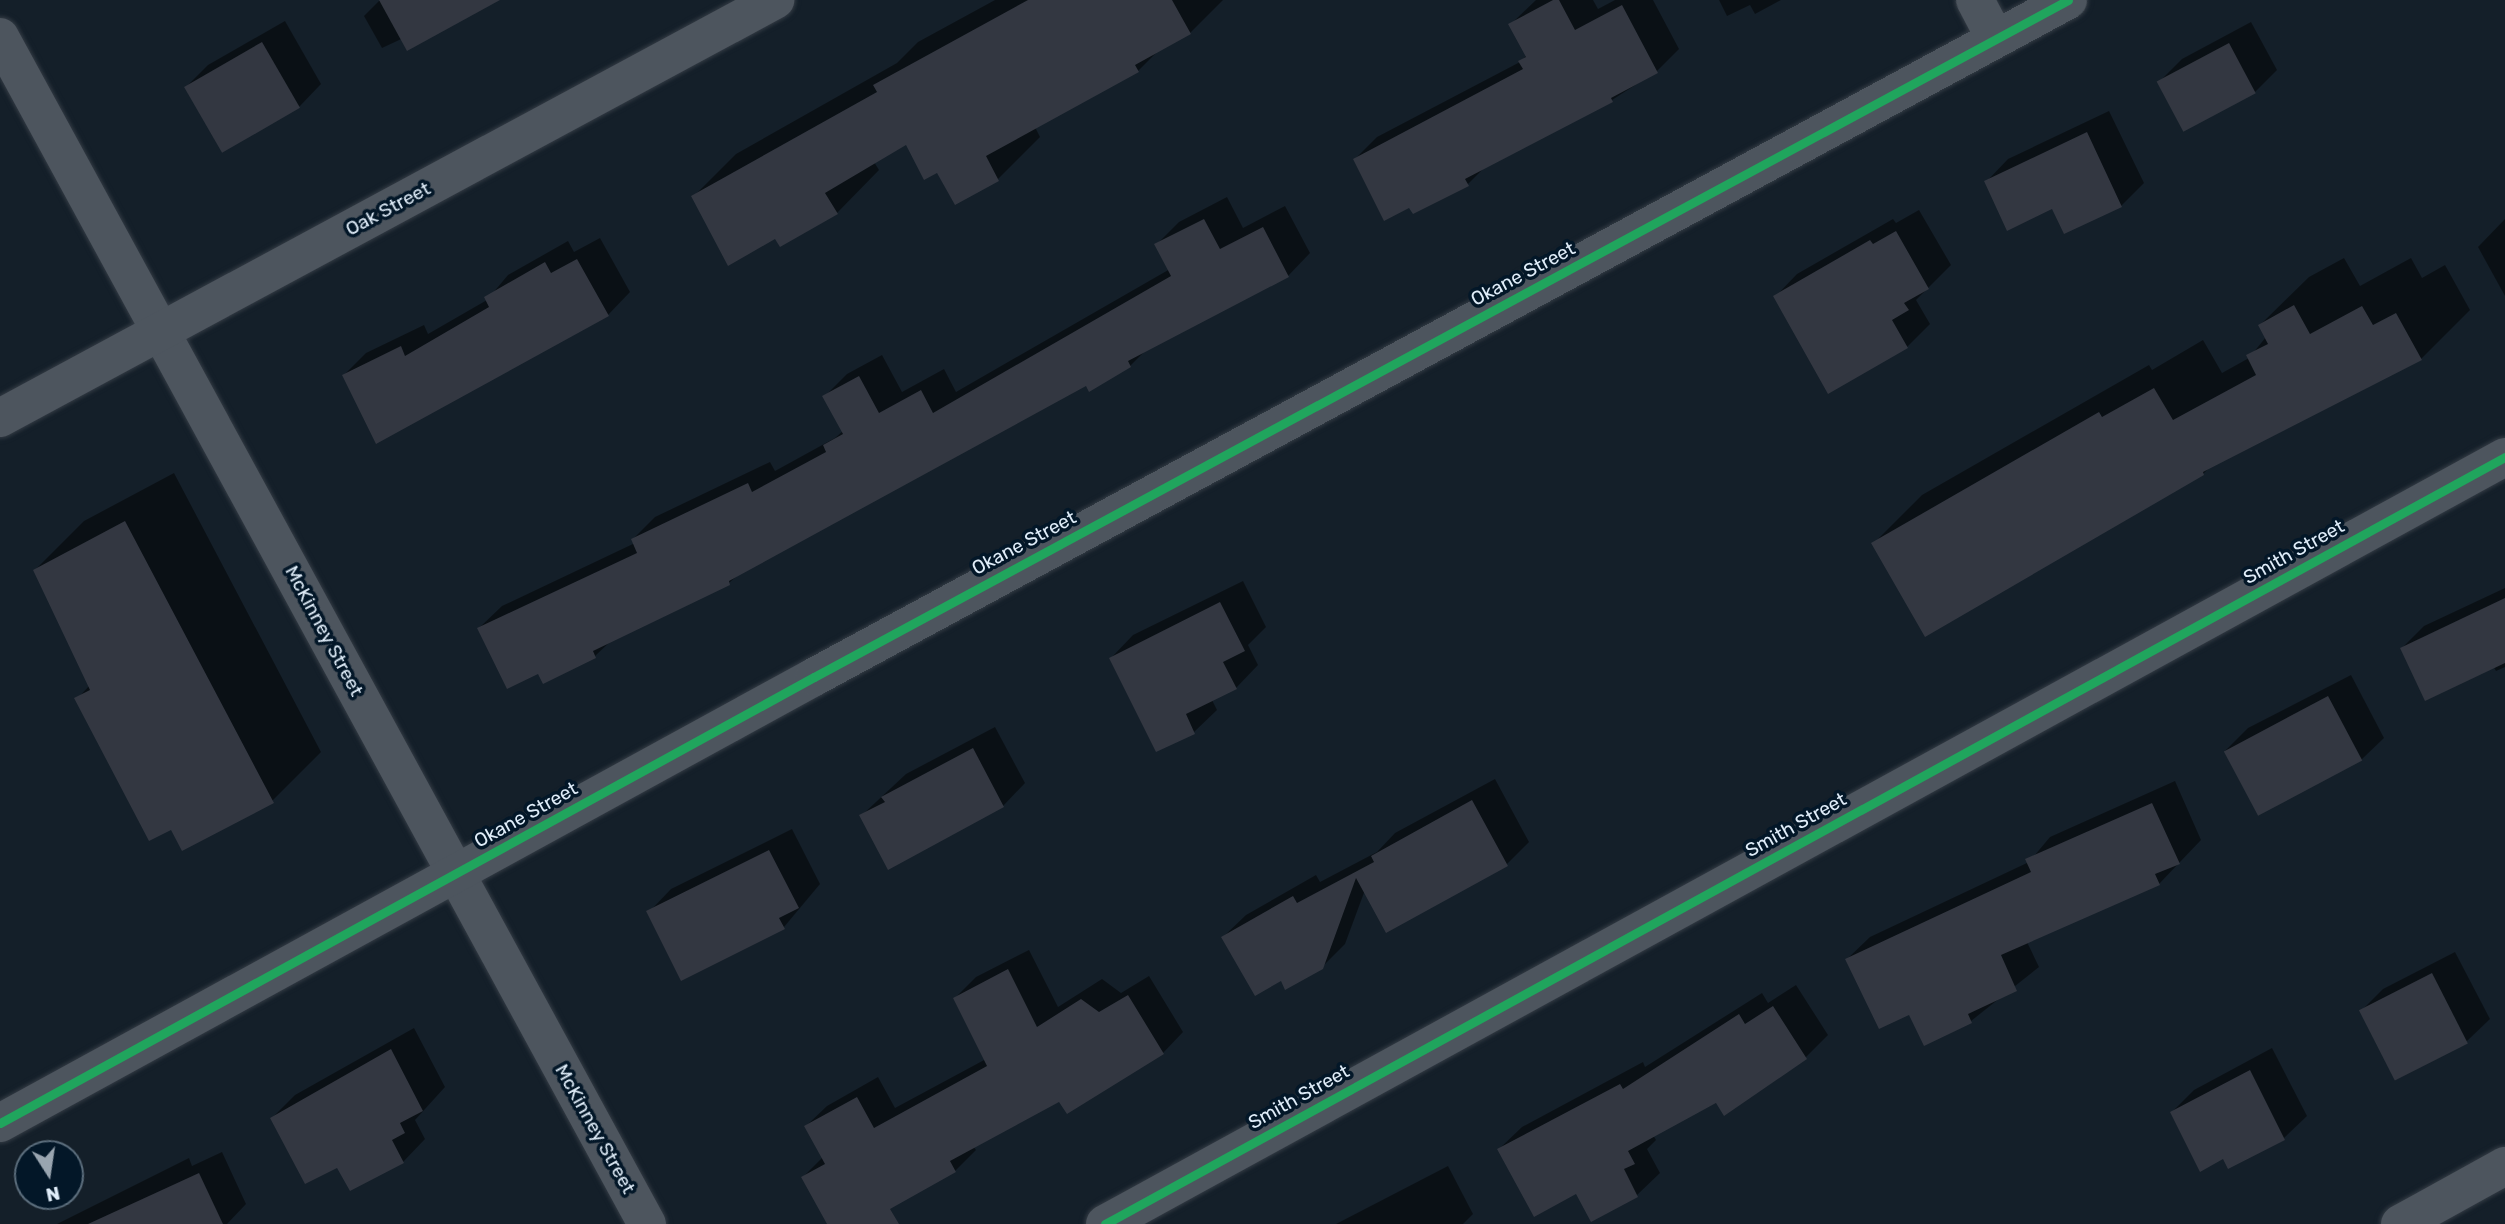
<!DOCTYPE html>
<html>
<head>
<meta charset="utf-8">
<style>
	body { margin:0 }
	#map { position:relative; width:2505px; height:1224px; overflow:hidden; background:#141f29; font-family:Rubik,sans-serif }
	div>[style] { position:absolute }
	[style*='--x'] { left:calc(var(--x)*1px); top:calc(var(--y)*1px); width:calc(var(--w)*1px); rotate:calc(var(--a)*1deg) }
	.shadow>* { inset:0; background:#0007 }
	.building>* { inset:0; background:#333741; transform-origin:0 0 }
	.roads { filter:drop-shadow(0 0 2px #333b44) drop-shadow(0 0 2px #333b44) }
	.street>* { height:38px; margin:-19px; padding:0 19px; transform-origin:19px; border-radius:19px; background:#4d555e }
	.cycleway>* { height:9px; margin:-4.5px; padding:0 4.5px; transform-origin:4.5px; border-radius:4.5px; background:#20a55d }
	span { translate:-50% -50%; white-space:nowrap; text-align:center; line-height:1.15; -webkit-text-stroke:7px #031728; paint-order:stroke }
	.street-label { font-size:19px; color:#e0edf9 }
	.north { position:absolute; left:14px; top:1140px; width:70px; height:70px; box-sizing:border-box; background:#031728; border:2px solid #5b6d7c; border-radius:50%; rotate:168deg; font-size:19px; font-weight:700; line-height:28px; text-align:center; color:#e0edf9 }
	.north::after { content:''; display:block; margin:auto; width:24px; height:32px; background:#99a5b0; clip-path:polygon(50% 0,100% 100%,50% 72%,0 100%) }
</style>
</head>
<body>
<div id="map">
	<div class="shadow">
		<i style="clip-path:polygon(380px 0,485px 0,382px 48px,364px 16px)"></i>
		<i style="clip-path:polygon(995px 0,1223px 0,1190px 33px,1160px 49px,1138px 71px,1035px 127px,1040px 137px,998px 179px,938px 171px,907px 143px,874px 162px,879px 170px,837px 213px,776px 236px,693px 197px,736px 154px,897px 63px,918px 42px)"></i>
		<i style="clip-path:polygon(1536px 0,1593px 0,1598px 9px,1615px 0,1653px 0,1679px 49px,1657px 71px,1612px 100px,1486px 166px,1468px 184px,1355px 159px,1377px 137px,1520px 62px,1527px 55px,1511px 24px)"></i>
		<i style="clip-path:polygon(1719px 0,1781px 0,1755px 14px,1750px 5px,1727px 16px)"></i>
		<i style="clip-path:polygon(285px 21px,321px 84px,299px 107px,186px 87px,208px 65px)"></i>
		<i style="clip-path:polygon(2251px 22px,2277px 70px,2255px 92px,2159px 82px,2182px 59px)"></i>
		<i style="clip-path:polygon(2109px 111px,2144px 183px,2121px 206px,2065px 232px,2053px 206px,1986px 182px,2008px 159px)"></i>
		<i style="clip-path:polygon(1227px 197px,1243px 228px,1285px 206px,1310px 253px,1288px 276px,1146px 350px,1130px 366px,1090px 390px,1086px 384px,740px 573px,729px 583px,612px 640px,595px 656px,538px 672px,479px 628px,502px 606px,635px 543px,633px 539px,655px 517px,770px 462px,775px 471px,835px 438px,843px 431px,824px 397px,847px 374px,882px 355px,902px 392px,944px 369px,956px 392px,1170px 269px,1157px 244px,1179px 222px)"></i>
		<i style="clip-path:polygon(1919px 210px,1951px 265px,1916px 300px,1930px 324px,1907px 347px,1829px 392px,1775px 297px,1797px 274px,1893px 219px,1896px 223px)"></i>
		<i style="clip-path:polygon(2505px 219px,2505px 296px,2478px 247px)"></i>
		<i style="clip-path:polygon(600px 238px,630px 292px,608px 315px,344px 375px,366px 353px,424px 325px,428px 334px,487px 300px,508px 275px,568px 241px,574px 252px)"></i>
		<i style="clip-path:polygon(2344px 258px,2360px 286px,2411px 258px,2422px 278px,2445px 265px,2470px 310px,2421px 359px,2212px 465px,2203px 474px,1873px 544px,1922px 495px,2149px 365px,2152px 370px,2203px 340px,2222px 373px,2249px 358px,2266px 337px,2260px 325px,2309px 277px)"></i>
		<i style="clip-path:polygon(174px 473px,321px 752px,272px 801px,172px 827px,77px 699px,90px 685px,35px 570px,84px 521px)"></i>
		<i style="clip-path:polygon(1243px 581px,1266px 627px,1248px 645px,1258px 665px,1236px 688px,1212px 700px,1217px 710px,1194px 732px,1111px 658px,1133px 635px)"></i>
		<i style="clip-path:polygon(2505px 588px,2505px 667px,2496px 671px,2493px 666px,2402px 648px,2424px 626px)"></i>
		<i style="clip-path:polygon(2351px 675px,2384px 738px,2361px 760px,2225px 751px,2248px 728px)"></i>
		<i style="clip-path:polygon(995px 727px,1025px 783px,1003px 806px,861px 816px,906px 774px)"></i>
		<i style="clip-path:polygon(1495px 779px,1529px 842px,1507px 864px,1365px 890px,1345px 944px,1322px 967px,1282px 979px,1223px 937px,1246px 915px,1316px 875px,1320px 882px,1377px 852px,1395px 833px)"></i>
		<i style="clip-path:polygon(2175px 781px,2201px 840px,2159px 884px,2027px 942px,2039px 967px,1971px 1021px,1910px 1012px,1847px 959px,1870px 937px,2029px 862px,2050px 837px)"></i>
		<i style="clip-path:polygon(792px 829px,820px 884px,784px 927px,649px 912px,671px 889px)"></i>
		<i style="clip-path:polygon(1029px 950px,1058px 1007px,1102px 979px,1121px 993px,1149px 976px,1183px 1032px,1163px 1053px,1060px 1099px,973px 1146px,976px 1150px,955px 1171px,859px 1224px,829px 1224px,803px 1177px,823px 1157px,806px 1126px,827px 1106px,878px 1077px,895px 1108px,986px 1059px,955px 998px,976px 977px)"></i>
		<i style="clip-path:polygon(2455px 952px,2490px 1019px,2467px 1041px,2361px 1011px,2383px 989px)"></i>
		<i style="clip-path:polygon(1796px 985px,1828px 1035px,1806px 1057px,1653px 1135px,1656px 1140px,1647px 1149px,1660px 1173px,1637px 1195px,1577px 1192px,1499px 1149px,1522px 1127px,1643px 1062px,1645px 1067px,1762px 993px,1768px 1003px)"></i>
		<i style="clip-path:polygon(414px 1028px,445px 1087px,415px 1120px,425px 1139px,403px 1162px,338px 1166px,272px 1118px,295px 1095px)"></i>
		<i style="clip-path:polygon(2272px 1048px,2307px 1116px,2284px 1138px,2224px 1157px,2172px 1112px,2194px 1090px)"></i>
		<i style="clip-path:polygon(222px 1152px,246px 1204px,227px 1224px,57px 1224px,189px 1158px,192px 1166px)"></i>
		<i style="clip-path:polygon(1448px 1166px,1473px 1214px,1463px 1224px,1336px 1224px)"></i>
	</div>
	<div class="building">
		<i style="clip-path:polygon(379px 0,500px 0,407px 51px)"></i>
		<i style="clip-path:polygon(1028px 0,1172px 0,1191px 34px,1135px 65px,1139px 72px,986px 156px,999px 181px,955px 205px,937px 173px,924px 180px,906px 145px,825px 193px,838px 214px,780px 247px,775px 239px,728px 266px,691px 196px,877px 92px,873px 85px)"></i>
		<i style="clip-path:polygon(1553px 0,1559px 0,1575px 30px,1622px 5px,1658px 73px,1611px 98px,1613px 102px,1465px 179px,1469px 186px,1413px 214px,1409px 208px,1384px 221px,1353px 159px,1523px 69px,1518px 61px,1526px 57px,1508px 24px)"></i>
		<i style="left:262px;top:42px;width:76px;height:90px;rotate:60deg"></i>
		<i style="left:2229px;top:43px;width:57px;height:82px;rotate:62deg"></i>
		<i style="clip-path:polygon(2087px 132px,2122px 207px,2064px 234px,2052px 209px,2007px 231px,1984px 181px)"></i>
		<i style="clip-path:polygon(1204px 219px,1220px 249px,1263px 227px,1289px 277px,1128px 361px,1131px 367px,1089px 392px,1086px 386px,729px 581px,730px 585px,593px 651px,596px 658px,543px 684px,538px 674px,507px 689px,477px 628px,637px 553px,631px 539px,748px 483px,752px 492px,826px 452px,823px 445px,843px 434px,822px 396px,859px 376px,879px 413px,921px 390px,933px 413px,1171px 276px,1154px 244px)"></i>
		<i style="clip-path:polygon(1896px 231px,1929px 289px,1904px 303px,1909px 310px,1892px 320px,1908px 348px,1828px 394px,1773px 296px,1870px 240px,1873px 244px)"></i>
		<i style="clip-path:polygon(577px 259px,609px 316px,376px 444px,342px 375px,401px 346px,405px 356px,489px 307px,484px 297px,545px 262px,551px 273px)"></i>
		<i style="clip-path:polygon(2294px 305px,2310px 334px,2362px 306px,2373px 325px,2396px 313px,2422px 360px,2203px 472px,2204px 475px,1925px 637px,1871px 543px,2099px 412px,2102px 417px,2154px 388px,2173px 420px,2256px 375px,2246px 355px,2268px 344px,2258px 325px)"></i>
		<i style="clip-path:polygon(125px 521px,274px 803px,182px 851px,171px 830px,149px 841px,74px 698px,90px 690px,33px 570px)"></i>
		<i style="clip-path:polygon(2505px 598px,2505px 663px,2425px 701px,2400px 648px)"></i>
		<i style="clip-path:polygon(1220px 602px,1245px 651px,1223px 662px,1237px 689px,1186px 714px,1195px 734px,1156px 752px,1109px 658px)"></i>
		<i style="left:2328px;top:696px;width:73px;height:118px;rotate:62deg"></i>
		<i style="clip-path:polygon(973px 748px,1004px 807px,888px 870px,859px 815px,885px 802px,881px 797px)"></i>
		<i style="clip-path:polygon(1472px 800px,1508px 866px,1386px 933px,1356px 878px,1323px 969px,1285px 990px,1281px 981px,1255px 996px,1221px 937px,1293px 896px,1297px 903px,1374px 862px,1371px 856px)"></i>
		<i style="clip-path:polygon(2152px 803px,2180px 864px,2155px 874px,2160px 885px,2001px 955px,2017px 991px,1968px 1014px,1972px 1023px,1924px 1046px,1909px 1015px,1879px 1029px,1845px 959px,2031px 872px,2025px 859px)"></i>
		<i style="clip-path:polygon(769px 850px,799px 908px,779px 918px,785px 929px,681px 981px,646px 911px)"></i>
		<i style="clip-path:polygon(1008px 969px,1037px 1027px,1081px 999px,1099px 1012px,1128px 995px,1164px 1054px,1067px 1114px,1059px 1102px,950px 1161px,956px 1172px,890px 1209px,899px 1224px,827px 1224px,801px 1177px,825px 1164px,804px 1126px,857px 1097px,874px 1128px,987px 1066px,953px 998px)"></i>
		<i style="left:2432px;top:973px;width:79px;height:82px;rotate:63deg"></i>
		<i style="clip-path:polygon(1773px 1006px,1807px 1059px,1724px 1116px,1716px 1103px,1628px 1151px,1635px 1164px,1624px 1169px,1638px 1197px,1591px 1222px,1576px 1194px,1534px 1217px,1497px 1149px,1620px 1084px,1623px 1089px,1739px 1014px,1745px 1024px)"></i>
		<i style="clip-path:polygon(391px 1049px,423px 1111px,400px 1123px,405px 1133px,392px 1140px,404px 1163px,350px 1191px,337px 1168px,305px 1184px,270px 1118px)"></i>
		<i style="clip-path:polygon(2250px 1070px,2285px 1140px,2228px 1169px,2223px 1159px,2200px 1172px,2170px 1112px)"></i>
		<i style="clip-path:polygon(199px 1173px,223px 1224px,88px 1224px)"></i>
	</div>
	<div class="roads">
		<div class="street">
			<i style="--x:1975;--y:0;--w:43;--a:62.2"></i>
			<i style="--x:0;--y:37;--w:1352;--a:61.41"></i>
			<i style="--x:0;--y:418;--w:881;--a:-28.34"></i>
			<i style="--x:0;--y:1123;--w:928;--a:-28.72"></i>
			<i style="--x:814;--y:677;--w:1425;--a:-28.36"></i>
			<i style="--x:1105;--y:1224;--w:1596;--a:-28.72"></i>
			<i style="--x:2400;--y:1224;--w:120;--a:-28.9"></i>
		</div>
	</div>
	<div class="cycleway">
		<i style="--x:0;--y:1123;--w:928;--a:-28.72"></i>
		<i style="--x:814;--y:677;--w:1425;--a:-28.36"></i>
		<i style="--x:1105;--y:1224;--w:1596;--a:-28.72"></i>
	</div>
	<div class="street-label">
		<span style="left:388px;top:209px;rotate:-28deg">Oak Street</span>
		<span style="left:1523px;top:274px;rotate:-28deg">Okane Street</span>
		<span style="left:1024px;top:543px;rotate:-28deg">Okane Street</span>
		<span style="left:2294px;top:552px;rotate:-29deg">Smith Street</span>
		<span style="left:324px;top:631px;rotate:62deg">McKinney Street</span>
		<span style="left:526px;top:815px;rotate:-29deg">Okane Street</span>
		<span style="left:1796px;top:825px;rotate:-29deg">Smith Street</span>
		<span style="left:1299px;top:1097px;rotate:-29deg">Smith Street</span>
		<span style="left:595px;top:1129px;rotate:61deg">McKinney Street</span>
	</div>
	<div class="north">N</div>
</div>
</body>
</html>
